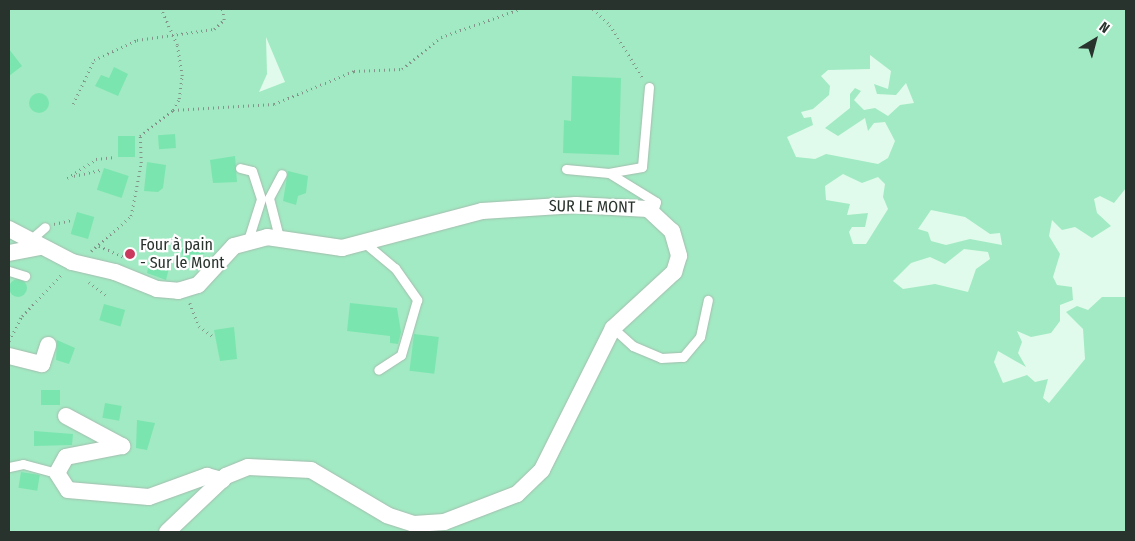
<!DOCTYPE html>
<html>
<head>
<meta charset="utf-8">
<style>
	body { margin:0 }
	#map { position:relative; width:1135px; height:541px; overflow:hidden; background:#e0fbeb; font-family:"Fira Sans Condensed",sans-serif }
	div>[style] { position:absolute }
	[style*='--x'] { left:calc(var(--x)*1px); top:calc(var(--y)*1px); width:calc(var(--w)*1px); rotate:calc(var(--a)*1deg) }
	.green>* { inset:0; background:#a2eac3 }
	.building>* { inset:0; background:#7be5af; transform-origin:0 0 }
	.round { border-radius:50% }
	.path>* { height:2.5px; margin-top:-1.25px; transform-origin:0; background:repeating-linear-gradient(90deg,#83958a 0 1px,transparent 0 5px) }
	.roads { filter:drop-shadow(0 0 1px #a3bdae) drop-shadow(0 0 1px #a3bdae) }
	.service>* { height:9px; margin:-4.5px; padding:0 4.5px; transform-origin:4.5px; border-radius:4.5px; background:#fff }
	.minor>* { height:16px; margin:-8px; padding:0 8px; transform-origin:8px; border-radius:8px; background:#fff }
	.dots>* { width:14px; height:14px; translate:-50% -50%; box-sizing:border-box; border:2px solid #fff; border-radius:50% }
	span { translate:-50% -50%; white-space:nowrap; text-align:center; line-height:1.15; -webkit-text-stroke:4.5px #fff; paint-order:stroke }
	.street-label { font-size:16px; color:#29332d }
	.poi-label { font-size:16px; color:#29332d }
	.left { translate:0 -50%; text-align:left }
	.frame { position:absolute; inset:0; border:10px solid #29332d; pointer-events:none }
	.north { position:absolute; left:1070px; top:15px; width:50px; height:50px; -webkit-text-stroke:4px #fff; paint-order:stroke; rotate:37deg; font-size:14px; font-weight:700; line-height:20px; text-align:center; color:#29332d }
	.north::after { content:''; display:block; margin:auto; width:18px; height:22px; background:#29332d; clip-path:polygon(50% 0,100% 100%,50% 72%,0 100%) }
</style>
</head>
<body>
<div id="map">
	<div class="green">
		<i style="clip-path:polygon(evenodd,9px 9px,1126px 9px,1126px 188px,1114px 203px,1100px 196px,1094px 199px,1097px 213px,1111px 226px,1092px 238px,1075px 227px,1062px 230px,1052px 220px,1049px 236px,1060px 254px,1053px 277px,1057px 285px,1072px 287px,1073px 300px,1060px 305px,1060px 321px,1051px 333px,1031px 337px,1017px 331px,1022px 342px,1018px 353px,1026px 367px,998px 351px,994px 362px,1003px 383px,1027px 375px,1035px 382px,1048px 379px,1043px 398px,1049px 403px,1085px 359px,1083px 329px,1066px 312px,1077px 306px,1088px 310px,1102px 297px,1126px 297px,1126px 532px,9px 532px,9px 9px,266px 37px,285px 82px,259px 92px,267px 74px,266px 37px,9px 9px,870px 55px,891px 71px,888px 89px,874px 84px,877px 94px,896px 95px,906px 83px,914px 103px,900px 105px,888px 116px,875px 108px,864px 110px,854px 100px,861px 91px,855px 88px,850px 94px,850px 108px,825px 128px,838px 136px,865px 118px,868px 131px,874px 123px,885px 122px,895px 141px,888px 158px,878px 164px,826px 154px,815px 159px,796px 157px,787px 137px,813px 125px,811px 117px,804px 118px,801px 112px,813px 109px,829px 95px,830px 86px,821px 76px,828px 70px,870px 69px,870px 55px,9px 9px,843px 174px,862px 183px,878px 177px,885px 184px,883px 197px,888px 209px,866px 244px,853px 244px,849px 232px,852px 227px,865px 227px,868px 213px,847px 215px,850px 204px,826px 200px,825px 186px,843px 174px,9px 9px,931px 210px,965px 217px,990px 234px,1000px 233px,1002px 245px,970px 239px,946px 245px,931px 241px,928px 232px,918px 229px,931px 210px,9px 9px,964px 249px,988px 252px,990px 259px,976px 269px,968px 292px,935px 284px,903px 289px,893px 281px,911px 263px,930px 257px,945px 264px,964px 249px)"></i>
	</div>
	<div class="building">
		<i style="clip-path:polygon(9px 49px,22px 66px,9px 76px)"></i>
		<i style="clip-path:polygon(114px 67px,128px 74px,118px 96px,95px 86px,101px 75px,109px 78px)"></i>
		<i style="clip-path:polygon(572px 76px,621px 78px,619px 155px,563px 153px,564px 120px,571px 121px)"></i>
		<i class="round" style="left:29px;top:93px;width:20px;height:20px"></i>
		<i style="left:175px;top:134px;width:14px;height:17px;rotate:86deg"></i>
		<i style="left:135px;top:136px;width:21px;height:17px;rotate:90deg"></i>
		<i style="clip-path:polygon(235px 156px,237px 182px,213px 183px,210px 160px)"></i>
		<i style="clip-path:polygon(147px 162px,166px 165px,163px 188px,158px 192px,144px 191px)"></i>
		<i style="left:104px;top:168px;width:26px;height:23px;rotate:18deg"></i>
		<i style="clip-path:polygon(288px 171px,308px 176px,306px 193px,298px 196px,296px 205px,283px 201px)"></i>
		<i style="left:77px;top:212px;width:18px;height:23px;rotate:16deg"></i>
		<i style="left:202px;top:239px;width:14px;height:24px;rotate:65deg"></i>
		<i style="clip-path:polygon(150px 259px,170px 264px,166px 280px,147px 273px)"></i>
		<i class="round" style="left:9px;top:279px;width:18px;height:18px"></i>
		<i style="clip-path:polygon(350px 303px,397px 308px,401px 332px,398px 344px,390px 343px,390px 336px,347px 331px)"></i>
		<i style="left:104px;top:304px;width:22px;height:17px;rotate:16deg"></i>
		<i style="clip-path:polygon(234px 327px,237px 359px,220px 361px,214px 330px)"></i>
		<i style="left:414px;top:334px;width:25px;height:37px;rotate:7deg"></i>
		<i style="clip-path:polygon(57px 340px,75px 348px,69px 364px,56px 360px)"></i>
		<i style="left:41px;top:390px;width:19px;height:15px"></i>
		<i style="left:105px;top:403px;width:17px;height:15px;rotate:10deg"></i>
		<i style="clip-path:polygon(137px 420px,155px 423px,147px 450px,136px 448px)"></i>
		<i style="clip-path:polygon(34px 431px,73px 434px,72px 445px,34px 446px)"></i>
		<i style="left:21px;top:472px;width:19px;height:16px;rotate:9deg"></i>
	</div>
	<div class="path">
		<i style="--x:593;--y:9;--w:23;--a:43"></i>
		<i style="--x:610;--y:25;--w:62;--a:58.1"></i>
		<i style="--x:73;--y:104;--w:49;--a:-64.5"></i>
		<i style="--x:94;--y:60;--w:47;--a:-24.9"></i>
		<i style="--x:137;--y:40;--w:78;--a:-8.1"></i>
		<i style="--x:214;--y:29;--w:13;--a:-42"></i>
		<i style="--x:224;--y:20;--w:11;--a:-100"></i>
		<i style="--x:173;--y:110;--w:101;--a:-3.4"></i>
		<i style="--x:274;--y:104;--w:87;--a:-22.4"></i>
		<i style="--x:354;--y:71;--w:48;--a:-2.4"></i>
		<i style="--x:402;--y:69;--w:50;--a:-39.4"></i>
		<i style="--x:441;--y:37;--w:84;--a:-19.5"></i>
		<i style="--x:74;--y:176;--w:28;--a:-13"></i>
		<i style="--x:67;--y:178;--w:35;--a:-33"></i>
		<i style="--x:96;--y:159;--w:19;--a:-6"></i>
		<i style="--x:54;--y:224;--w:18;--a:-13"></i>
		<i style="--x:99;--y:246;--w:27;--a:24"></i>
		<i style="--x:91;--y:251;--w:53;--a:-41.2"></i>
		<i style="--x:131;--y:216;--w:54;--a:-79.3"></i>
		<i style="--x:141;--y:163;--w:27;--a:-92"></i>
		<i style="--x:140;--y:136;--w:42;--a:-38.2"></i>
		<i style="--x:173;--y:110;--w:13;--a:-61"></i>
		<i style="--x:179;--y:99;--w:23;--a:-83"></i>
		<i style="--x:182;--y:76;--w:31;--a:-99"></i>
		<i style="--x:177;--y:45;--w:39;--a:-114"></i>
		<i style="--x:89;--y:282;--w:21;--a:37"></i>
		<i style="--x:190;--y:303;--w:25;--a:69"></i>
		<i style="--x:199;--y:326;--w:17;--a:36"></i>
		<i style="--x:9;--y:341;--w:28;--a:-63"></i>
		<i style="--x:22;--y:316;--w:58;--a:-46.4"></i>
	</div>
	<div class="roads">
		<div class="service">
			<i style="--x:649;--y:87;--w:80;--a:95"></i>
			<i style="--x:642;--y:167;--w:34;--a:170"></i>
			<i style="--x:609;--y:173;--w:55;--a:31.7"></i>
			<i style="--x:656;--y:202;--w:9;--a:108"></i>
			<i style="--x:240;--y:168;--w:12;--a:14"></i>
			<i style="--x:252;--y:171;--w:29;--a:72"></i>
			<i style="--x:261;--y:199;--w:43;--a:107.6"></i>
			<i style="--x:566;--y:169;--w:43;--a:5.3"></i>
			<i style="--x:279;--y:237;--w:40;--a:-104.4"></i>
			<i style="--x:269;--y:198;--w:27;--a:-62"></i>
			<i style="--x:29;--y:241;--w:21;--a:-41"></i>
			<i style="--x:366;--y:244;--w:38;--a:40"></i>
			<i style="--x:395;--y:268;--w:39;--a:55"></i>
			<i style="--x:417;--y:300;--w:57;--a:106.2"></i>
			<i style="--x:401;--y:355;--w:27;--a:147"></i>
			<i style="--x:9;--y:271;--w:17;--a:17"></i>
			<i style="--x:613;--y:328;--w:27;--a:42"></i>
			<i style="--x:633;--y:346;--w:30;--a:23"></i>
			<i style="--x:661;--y:358;--w:22;--a:-3"></i>
			<i style="--x:683;--y:357;--w:26;--a:-50"></i>
			<i style="--x:700;--y:337;--w:38;--a:-78"></i>
			<i style="--x:9;--y:467;--w:14;--a:-12"></i>
			<i style="--x:23;--y:464;--w:35;--a:15"></i>
		</div>
		<div class="minor">
			<i style="--x:9;--y:229;--w:71;--a:27.6"></i>
			<i style="--x:72;--y:262;--w:44;--a:13.1"></i>
			<i style="--x:115;--y:272;--w:45;--a:22"></i>
			<i style="--x:157;--y:289;--w:21;--a:5"></i>
			<i style="--x:178;--y:291;--w:21;--a:-17"></i>
			<i style="--x:198;--y:285;--w:53;--a:-47.3"></i>
			<i style="--x:234;--y:246;--w:34;--a:-15"></i>
			<i style="--x:267;--y:237;--w:76;--a:8.3"></i>
			<i style="--x:342;--y:248;--w:145;--a:-14.8"></i>
			<i style="--x:482;--y:211;--w:94;--a:-3.7"></i>
			<i style="--x:576;--y:205;--w:72;--a:3.2"></i>
			<i style="--x:648;--y:209;--w:33;--a:43"></i>
			<i style="--x:672;--y:231;--w:26;--a:74"></i>
			<i style="--x:679;--y:256;--w:17;--a:107"></i>
			<i style="--x:674;--y:272;--w:83;--a:137.4"></i>
			<i style="--x:613;--y:328;--w:159;--a:116.6"></i>
			<i style="--x:542;--y:470;--w:35;--a:136"></i>
			<i style="--x:517;--y:494;--w:78;--a:159"></i>
			<i style="--x:444;--y:522;--w:30;--a:176"></i>
			<i style="--x:414;--y:524;--w:28;--a:-162"></i>
			<i style="--x:387;--y:515;--w:88;--a:-149.4"></i>
			<i style="--x:311;--y:470;--w:63;--a:-177.3"></i>
			<i style="--x:248;--y:467;--w:24;--a:158"></i>
			<i style="--x:226;--y:476;--w:81;--a:136.5"></i>
			<i style="--x:9;--y:253;--w:32;--a:-11"></i>
			<i style="--x:9;--y:356;--w:34;--a:14"></i>
			<i style="--x:42;--y:364;--w:20;--a:-72"></i>
			<i style="--x:66;--y:416;--w:64;--a:28.2"></i>
			<i style="--x:122;--y:446;--w:57;--a:168.9"></i>
			<i style="--x:66;--y:457;--w:18;--a:119"></i>
			<i style="--x:57;--y:473;--w:20;--a:57"></i>
			<i style="--x:68;--y:490;--w:81;--a:4.9"></i>
			<i style="--x:149;--y:497;--w:62;--a:-19.9"></i>
			<i style="--x:207;--y:476;--w:16;--a:15"></i>
		</div>
	</div>
	<div class="dots">
		<i style="left:130px;top:254px;background:#c93a5e"></i>
	</div>
	<div class="street-label">
		<span style="left:592px;top:207px;rotate:1deg">SUR LE MONT</span>
	</div>
	<div class="poi-label">
		<span class="left" style="left:140px;top:254px">Four à pain<br>- Sur le Mont</span>
	</div>
	<div class="frame"></div>
	<div class="north">N</div>
</div>
</body>
</html>
